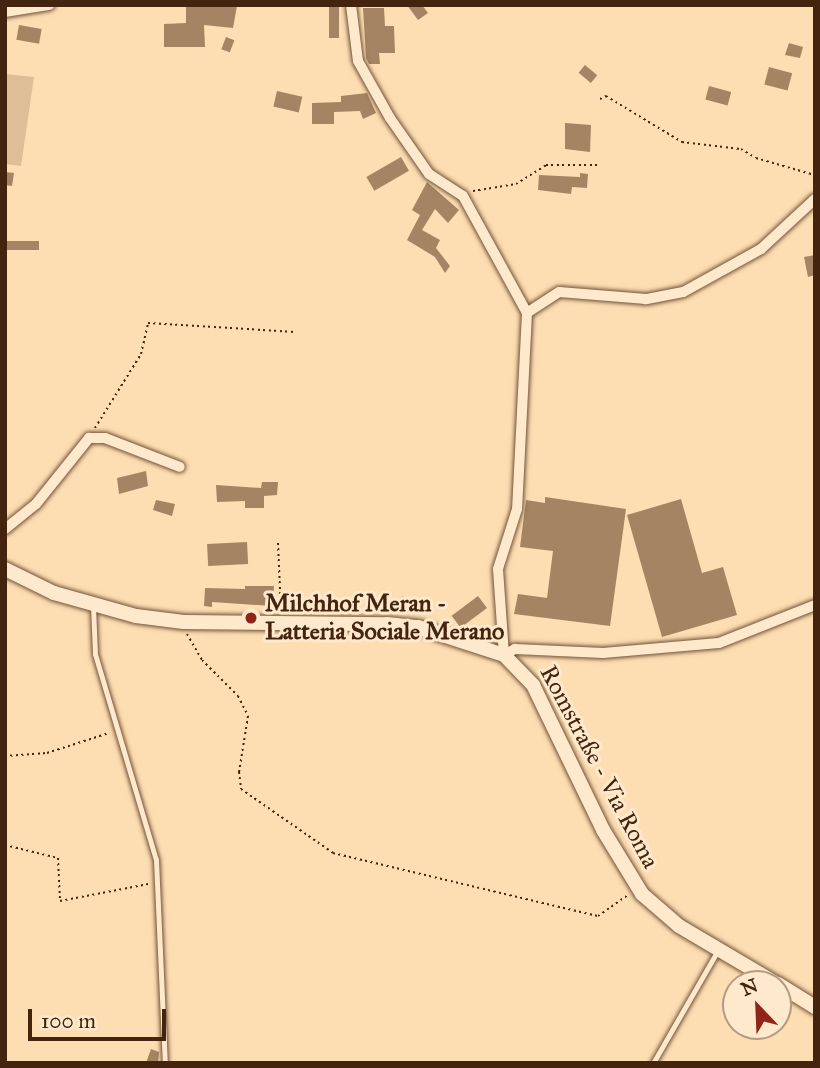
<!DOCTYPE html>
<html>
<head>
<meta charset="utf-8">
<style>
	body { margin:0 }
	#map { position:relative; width:820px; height:1068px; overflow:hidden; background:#fdddb2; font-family:"IM FELL Great Primer",serif }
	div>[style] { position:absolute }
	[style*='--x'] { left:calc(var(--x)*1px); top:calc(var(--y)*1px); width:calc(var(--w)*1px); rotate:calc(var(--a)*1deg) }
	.green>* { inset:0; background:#debe96 }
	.building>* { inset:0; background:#a48463; transform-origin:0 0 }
	.path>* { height:2px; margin-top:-1px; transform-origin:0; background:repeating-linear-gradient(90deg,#44240e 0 2px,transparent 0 5.5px) }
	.roads { filter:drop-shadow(0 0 2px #725237) drop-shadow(0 0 2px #725237) }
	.service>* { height:5px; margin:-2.5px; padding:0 2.5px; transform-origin:2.5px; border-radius:2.5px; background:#fee9cd }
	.minor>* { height:10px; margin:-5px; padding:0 5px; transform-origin:5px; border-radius:5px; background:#fee9cd }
	.tertiary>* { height:14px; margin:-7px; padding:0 7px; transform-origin:7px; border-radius:7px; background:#fee9cd }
	.dots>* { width:19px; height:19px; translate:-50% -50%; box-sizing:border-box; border:4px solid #fee9cd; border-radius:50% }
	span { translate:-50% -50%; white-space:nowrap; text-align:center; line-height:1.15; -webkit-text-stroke:6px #fee9cd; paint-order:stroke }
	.poi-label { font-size:24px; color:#44240e; font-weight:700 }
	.left { translate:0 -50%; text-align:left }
	.street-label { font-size:24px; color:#44240e }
	.frame { position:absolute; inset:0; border:7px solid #44240e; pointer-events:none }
	.north { position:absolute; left:722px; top:970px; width:70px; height:70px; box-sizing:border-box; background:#fee9cd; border:2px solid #b49a81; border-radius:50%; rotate:337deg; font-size:19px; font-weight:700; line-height:28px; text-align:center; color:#44240e }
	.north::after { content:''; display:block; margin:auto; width:24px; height:32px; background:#8f2418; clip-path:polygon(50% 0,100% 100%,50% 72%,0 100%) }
	.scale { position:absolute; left:28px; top:1009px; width:138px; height:32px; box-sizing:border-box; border:4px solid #44240e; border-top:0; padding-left:9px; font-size:21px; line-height:24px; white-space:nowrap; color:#44240e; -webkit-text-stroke:5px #fee9cd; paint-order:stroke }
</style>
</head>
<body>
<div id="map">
	<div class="green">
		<i style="clip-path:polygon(5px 67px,6px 74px,34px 77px,21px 166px,5px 164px)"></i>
	</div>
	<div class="building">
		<i style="clip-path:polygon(186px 5px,237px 6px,233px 28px,204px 25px,205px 47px,164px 47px,164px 24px,186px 23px)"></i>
		<i style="left:329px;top:5px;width:10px;height:33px"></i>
		<i style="clip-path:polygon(407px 5px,422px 5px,428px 13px,418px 20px)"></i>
		<i style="clip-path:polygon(363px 8px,384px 8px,385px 26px,394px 26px,395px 53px,379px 53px,380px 64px,369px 64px,366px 58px)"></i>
		<i style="left:19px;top:25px;width:23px;height:15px;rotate:10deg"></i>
		<i style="left:226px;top:37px;width:9px;height:13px;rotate:21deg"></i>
		<i style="clip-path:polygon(789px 43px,803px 47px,800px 58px,785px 55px)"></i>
		<i style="left:585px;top:65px;width:16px;height:10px;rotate:40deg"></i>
		<i style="left:769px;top:67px;width:24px;height:18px;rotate:15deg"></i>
		<i style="left:709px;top:86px;width:23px;height:14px;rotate:15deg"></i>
		<i style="left:277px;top:91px;width:26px;height:16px;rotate:13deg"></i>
		<i style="clip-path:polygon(367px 93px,376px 113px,363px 119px,360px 111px,334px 112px,334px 124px,312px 124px,312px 103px,341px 102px,341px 96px)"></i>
		<i style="clip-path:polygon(565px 123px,591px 125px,590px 152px,565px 149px)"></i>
		<i style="left:401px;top:157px;width:16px;height:40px;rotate:60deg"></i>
		<i style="clip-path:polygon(5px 172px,14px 173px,12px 186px,5px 185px)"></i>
		<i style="clip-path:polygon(580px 173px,588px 174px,587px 188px,572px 187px,571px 194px,538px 190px,539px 175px,580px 177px)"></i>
		<i style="clip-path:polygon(427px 182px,459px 210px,448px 223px,435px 209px,422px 230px,440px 240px,436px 248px,450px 266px,445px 273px,435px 257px,407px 240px,420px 215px,412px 210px)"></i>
		<i style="left:5px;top:241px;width:34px;height:9px"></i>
		<i style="clip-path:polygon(815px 255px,815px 275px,808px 277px,804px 257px)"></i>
		<i style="clip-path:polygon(146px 471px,148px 486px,119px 494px,117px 478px)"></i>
		<i style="clip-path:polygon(262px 482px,278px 482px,277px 495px,264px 496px,264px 508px,245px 508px,245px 501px,217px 502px,216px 485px,261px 488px)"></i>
		<i style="clip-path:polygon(545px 497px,626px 509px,610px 626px,514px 614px,518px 594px,547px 598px,553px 551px,520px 547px,526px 500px,545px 503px)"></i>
		<i style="clip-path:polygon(681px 499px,702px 573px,723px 567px,737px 615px,662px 637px,627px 515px)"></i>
		<i style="clip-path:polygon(156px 500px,175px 504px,172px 516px,153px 510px)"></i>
		<i style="left:247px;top:542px;width:22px;height:40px;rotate:87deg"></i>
		<i style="clip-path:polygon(245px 586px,274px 586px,273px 606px,212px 602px,212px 607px,204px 606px,205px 588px,245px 589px)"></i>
		<i style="clip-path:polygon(403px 596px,411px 607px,400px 614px,388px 605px)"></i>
		<i style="left:478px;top:596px;width:15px;height:33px;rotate:53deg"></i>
		<i style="clip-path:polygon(151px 1049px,159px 1052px,158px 1063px,146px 1063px)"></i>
	</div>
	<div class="path">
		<i style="--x:600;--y:99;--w:7;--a:-27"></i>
		<i style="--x:606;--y:96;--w:89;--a:31.2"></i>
		<i style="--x:682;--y:142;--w:59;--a:6.8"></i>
		<i style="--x:741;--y:149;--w:17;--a:31"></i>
		<i style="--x:756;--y:158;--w:61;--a:16.1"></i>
		<i style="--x:473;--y:191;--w:44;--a:-9.2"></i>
		<i style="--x:516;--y:184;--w:36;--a:-32"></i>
		<i style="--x:546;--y:165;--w:52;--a:0"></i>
		<i style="--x:95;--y:428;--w:87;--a:-58.1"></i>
		<i style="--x:141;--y:354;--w:32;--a:-77"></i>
		<i style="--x:148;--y:323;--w:147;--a:3.5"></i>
		<i style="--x:278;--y:543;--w:69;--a:87.5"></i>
		<i style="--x:187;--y:634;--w:30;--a:60"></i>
		<i style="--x:202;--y:660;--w:51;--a:45"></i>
		<i style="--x:238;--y:696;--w:22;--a:63"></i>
		<i style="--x:248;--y:716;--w:57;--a:99.1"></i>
		<i style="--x:239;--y:772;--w:17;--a:83"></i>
		<i style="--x:241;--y:789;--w:112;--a:34.8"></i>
		<i style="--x:333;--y:853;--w:272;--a:13.4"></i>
		<i style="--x:598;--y:916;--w:37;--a:-35"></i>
		<i style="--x:5;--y:756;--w:42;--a:-4.1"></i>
		<i style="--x:47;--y:753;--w:65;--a:-17.9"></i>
		<i style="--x:5;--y:845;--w:55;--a:13.8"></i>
		<i style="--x:58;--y:858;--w:43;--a:87.3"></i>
		<i style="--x:60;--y:901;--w:90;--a:-10.9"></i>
	</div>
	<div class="roads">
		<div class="service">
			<i style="--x:93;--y:606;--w:48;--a:87.6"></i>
			<i style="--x:95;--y:654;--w:215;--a:73.5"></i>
			<i style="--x:156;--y:860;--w:203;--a:87.5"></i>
			<i style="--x:653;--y:1063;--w:130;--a:-60.1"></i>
		</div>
		<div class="minor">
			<i style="--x:351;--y:5;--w:56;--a:82.9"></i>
			<i style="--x:358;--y:61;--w:65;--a:60.7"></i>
			<i style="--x:390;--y:118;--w:68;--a:55.1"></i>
			<i style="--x:429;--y:174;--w:40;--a:32.9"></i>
			<i style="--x:463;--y:196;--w:133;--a:61.3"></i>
			<i style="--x:5;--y:12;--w:45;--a:-9"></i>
			<i style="--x:815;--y:199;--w:74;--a:137.2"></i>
			<i style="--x:761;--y:249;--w:89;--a:151.1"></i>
			<i style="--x:683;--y:292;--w:38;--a:169"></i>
			<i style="--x:646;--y:299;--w:87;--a:-175.4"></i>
			<i style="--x:559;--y:292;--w:38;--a:147"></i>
			<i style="--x:527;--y:313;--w:196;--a:92.9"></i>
			<i style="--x:517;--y:509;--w:63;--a:107.6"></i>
			<i style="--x:498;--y:569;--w:86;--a:86"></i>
			<i style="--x:504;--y:655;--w:13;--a:-29"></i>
			<i style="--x:515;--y:649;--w:88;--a:2.6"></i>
			<i style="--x:603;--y:653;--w:116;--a:-4.9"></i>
			<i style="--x:719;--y:643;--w:103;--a:-21.6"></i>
			<i style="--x:5;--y:529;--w:40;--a:-39"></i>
			<i style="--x:36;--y:504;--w:85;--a:-51.2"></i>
			<i style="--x:89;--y:438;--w:16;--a:0"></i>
			<i style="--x:105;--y:438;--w:80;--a:21.1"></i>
		</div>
		<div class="tertiary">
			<i style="--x:5;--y:569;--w:55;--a:26.1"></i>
			<i style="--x:54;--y:593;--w:85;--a:15.7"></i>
			<i style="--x:136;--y:616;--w:48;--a:7.1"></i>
			<i style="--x:184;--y:622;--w:203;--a:0.6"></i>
			<i style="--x:387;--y:624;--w:31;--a:6"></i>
			<i style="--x:418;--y:627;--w:90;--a:18"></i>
			<i style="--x:504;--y:655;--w:42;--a:46"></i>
			<i style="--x:533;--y:685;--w:161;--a:64.2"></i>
			<i style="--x:603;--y:830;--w:75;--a:58.6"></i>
			<i style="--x:642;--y:894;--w:49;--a:40.9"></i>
			<i style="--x:679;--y:926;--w:114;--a:30.6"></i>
			<i style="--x:778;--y:984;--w:44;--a:31.9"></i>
		</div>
	</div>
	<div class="dots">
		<i style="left:251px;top:618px;background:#8f2418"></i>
	</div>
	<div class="poi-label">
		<span class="left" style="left:265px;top:618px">Milchhof Meran -<br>Latteria Sociale Merano</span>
	</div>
	<div class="street-label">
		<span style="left:599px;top:767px;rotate:62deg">Romstraße - Via Roma</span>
	</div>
	<div class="frame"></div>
	<div class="north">N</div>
	<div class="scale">100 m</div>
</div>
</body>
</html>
